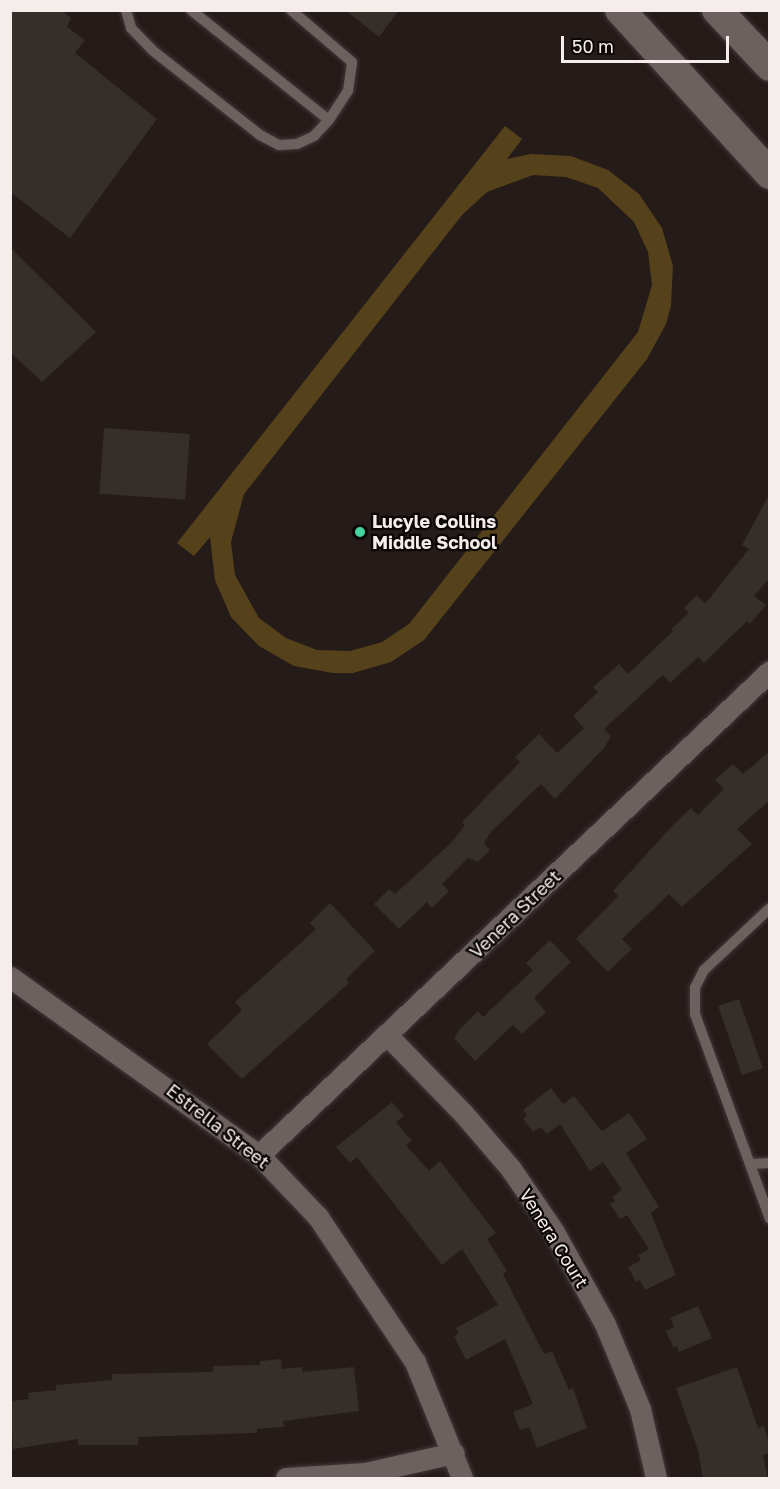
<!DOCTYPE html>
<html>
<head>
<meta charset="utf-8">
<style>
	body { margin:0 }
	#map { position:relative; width:780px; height:1489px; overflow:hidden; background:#251b19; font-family:"Golos Text",sans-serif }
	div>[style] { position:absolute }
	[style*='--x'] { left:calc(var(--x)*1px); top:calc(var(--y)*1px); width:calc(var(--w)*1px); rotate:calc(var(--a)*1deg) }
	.green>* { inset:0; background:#55421a }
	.building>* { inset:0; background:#362e28; transform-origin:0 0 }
	.roads { filter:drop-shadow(0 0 2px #413938) drop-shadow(0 0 2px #413938) }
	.service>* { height:10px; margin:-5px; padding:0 5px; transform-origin:5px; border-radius:5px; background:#6c615e }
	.minor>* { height:21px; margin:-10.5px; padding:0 10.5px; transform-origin:10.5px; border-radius:10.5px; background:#6c615e }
	.secondary>* { height:30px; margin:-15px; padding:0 15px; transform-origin:15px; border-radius:15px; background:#6c615e }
	.dots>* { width:16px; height:16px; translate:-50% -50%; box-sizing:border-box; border:3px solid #0b0706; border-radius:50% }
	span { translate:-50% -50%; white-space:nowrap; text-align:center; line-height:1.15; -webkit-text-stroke:4.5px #0b0706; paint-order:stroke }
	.poi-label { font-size:18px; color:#f5edec; font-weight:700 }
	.left { translate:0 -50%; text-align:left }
	.street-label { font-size:18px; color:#f5edec }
	.frame { position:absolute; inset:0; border:12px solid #f5edec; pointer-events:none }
	.scale { position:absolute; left:561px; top:36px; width:168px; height:27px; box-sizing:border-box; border:3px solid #f5edec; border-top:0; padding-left:8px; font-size:18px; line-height:21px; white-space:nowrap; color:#f5edec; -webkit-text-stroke:4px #0b0706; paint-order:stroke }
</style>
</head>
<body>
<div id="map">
	<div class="green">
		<i style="clip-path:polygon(evenodd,505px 126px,522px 139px,507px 159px,531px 154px,571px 156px,608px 170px,639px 194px,662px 228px,673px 266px,671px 306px,666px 324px,647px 359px,424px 640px,391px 662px,353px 673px,333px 673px,294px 666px,259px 646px,231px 617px,215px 580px,210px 537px,194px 556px,177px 543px,505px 126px,533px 175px,566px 177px,598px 188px,634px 222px,648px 252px,652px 285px,638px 332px,409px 624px,382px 642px,350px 651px,317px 650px,286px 638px,259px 618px,235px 575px,231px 542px,244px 494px,462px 215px,487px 192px,533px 175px)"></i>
	</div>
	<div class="building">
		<i style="clip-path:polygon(10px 10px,62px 10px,71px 18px,67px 27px,85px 40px,75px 53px,157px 119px,70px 238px,10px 192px)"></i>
		<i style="clip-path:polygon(345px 10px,399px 10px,379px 37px)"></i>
		<i style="clip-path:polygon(10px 247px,96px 332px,42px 382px,10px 352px)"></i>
		<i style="left:104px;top:428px;width:86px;height:66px;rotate:4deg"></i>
		<i style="clip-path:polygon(770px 493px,770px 577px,754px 596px,766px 605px,750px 624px,747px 621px,704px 663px,698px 657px,670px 683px,663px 675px,604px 729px,611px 736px,605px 747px,555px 799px,541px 784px,490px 833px,484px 843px,490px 850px,478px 862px,468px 858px,442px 884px,449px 891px,432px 908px,427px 902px,399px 929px,374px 904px,389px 889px,395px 894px,452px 842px,465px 825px,462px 822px,520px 762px,515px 757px,539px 734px,557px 753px,584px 728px,573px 716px,598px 692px,593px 687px,619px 664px,628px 674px,673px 631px,671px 629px,689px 613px,684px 608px,697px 595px,705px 604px,749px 549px,742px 545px)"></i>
		<i style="clip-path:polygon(770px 751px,770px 800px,737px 829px,752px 844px,682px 907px,669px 894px,622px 939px,632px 949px,608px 972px,576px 939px,618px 896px,613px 891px,673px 825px,691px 808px,698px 815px,724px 789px,715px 780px,733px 764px,743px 774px)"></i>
		<i style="clip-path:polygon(330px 903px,375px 951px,346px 979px,349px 983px,242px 1079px,207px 1044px,242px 1010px,235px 1002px,316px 929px,310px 923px)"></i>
		<i style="clip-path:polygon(550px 940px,571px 962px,534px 998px,546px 1012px,522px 1034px,513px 1025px,475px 1061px,454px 1038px,460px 1029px,478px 1011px,483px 1017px,533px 970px,526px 963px)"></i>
		<i style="left:739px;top:999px;width:73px;height:22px;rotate:71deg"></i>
		<i style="clip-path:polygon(551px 1088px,563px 1104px,574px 1096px,602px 1131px,629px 1113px,647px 1139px,626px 1153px,659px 1207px,651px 1213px,676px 1275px,645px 1290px,640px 1280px,636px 1282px,628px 1267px,641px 1260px,638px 1255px,649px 1249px,627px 1215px,620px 1219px,610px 1204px,615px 1201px,612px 1197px,622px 1190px,603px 1162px,590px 1171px,560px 1124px,547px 1134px,541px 1127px,533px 1132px,523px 1119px,527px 1115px,523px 1110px)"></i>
		<i style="clip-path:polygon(392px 1102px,404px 1116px,396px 1122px,412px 1141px,406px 1145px,429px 1171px,440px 1161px,496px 1233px,487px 1239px,507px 1271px,503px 1274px,544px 1354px,552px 1351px,569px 1390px,573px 1388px,587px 1428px,537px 1448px,529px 1427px,520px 1430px,513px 1412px,533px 1404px,505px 1339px,466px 1360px,454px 1336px,459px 1333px,456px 1328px,498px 1305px,462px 1249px,442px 1265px,357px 1157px,350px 1163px,336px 1147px)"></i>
		<i style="clip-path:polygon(698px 1306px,712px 1338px,679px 1352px,677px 1346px,673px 1347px,666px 1331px,674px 1327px,670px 1318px)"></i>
		<i style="clip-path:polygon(281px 1359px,282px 1369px,302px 1367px,303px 1372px,354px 1367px,359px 1411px,283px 1421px,284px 1427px,257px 1429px,257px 1433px,138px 1437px,138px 1445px,78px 1445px,78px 1439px,13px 1449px,10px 1401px,29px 1399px,28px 1393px,56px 1390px,56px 1385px,112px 1380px,112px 1374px,213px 1372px,213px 1366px,260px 1365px,260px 1361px)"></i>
		<i style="clip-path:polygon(737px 1367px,758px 1428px,764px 1426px,770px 1447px,770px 1453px,763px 1455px,768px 1479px,703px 1479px,698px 1450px,676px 1388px)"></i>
	</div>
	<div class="roads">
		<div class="service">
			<i style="--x:126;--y:10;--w:19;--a:74"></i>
			<i style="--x:131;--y:28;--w:30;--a:46"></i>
			<i style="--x:152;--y:50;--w:137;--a:38.2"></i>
			<i style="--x:260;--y:135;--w:21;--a:28"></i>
			<i style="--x:279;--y:145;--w:18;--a:-3"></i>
			<i style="--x:297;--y:144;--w:19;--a:-25"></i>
			<i style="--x:314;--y:136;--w:22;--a:-47"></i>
			<i style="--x:329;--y:120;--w:35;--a:-57"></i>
			<i style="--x:348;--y:91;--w:29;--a:-82"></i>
			<i style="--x:352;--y:62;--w:80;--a:-139.6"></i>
			<i style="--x:191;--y:10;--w:176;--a:38.6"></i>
			<i style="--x:770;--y:908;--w:91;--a:136.8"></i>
			<i style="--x:704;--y:970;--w:20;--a:117"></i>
			<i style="--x:695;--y:988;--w:26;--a:90"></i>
			<i style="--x:695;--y:1014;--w:218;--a:69.9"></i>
			<i style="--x:750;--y:1164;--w:20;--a:-3"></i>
		</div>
		<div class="minor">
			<i style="--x:10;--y:977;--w:306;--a:35.6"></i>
			<i style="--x:259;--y:1155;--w:86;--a:46.4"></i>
			<i style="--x:318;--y:1217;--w:174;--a:56.2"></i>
			<i style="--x:415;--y:1362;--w:125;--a:67.9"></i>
			<i style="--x:388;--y:1036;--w:107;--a:45.8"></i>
			<i style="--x:463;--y:1113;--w:74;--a:49.4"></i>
			<i style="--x:511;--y:1169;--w:76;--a:55.7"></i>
			<i style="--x:554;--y:1232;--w:105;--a:61"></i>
			<i style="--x:605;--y:1324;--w:92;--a:67.6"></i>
			<i style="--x:640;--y:1409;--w:71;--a:76.9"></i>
			<i style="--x:259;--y:1155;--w:704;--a:-43.45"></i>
			<i style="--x:286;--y:1478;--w:79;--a:-3.6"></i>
			<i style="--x:365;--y:1473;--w:91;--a:-12.7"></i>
		</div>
		<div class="secondary">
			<i style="--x:620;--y:10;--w:222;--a:47.6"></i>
			<i style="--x:717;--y:10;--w:77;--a:46.6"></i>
		</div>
	</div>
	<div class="dots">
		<i style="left:360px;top:532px;background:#44d4a0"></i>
	</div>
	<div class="poi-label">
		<span class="left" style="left:372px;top:532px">Lucyle Collins<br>Middle School</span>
	</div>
	<div class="street-label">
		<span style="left:515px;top:914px;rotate:-44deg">Venera Street</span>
		<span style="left:218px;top:1126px;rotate:38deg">Estrella Street</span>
		<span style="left:554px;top:1238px;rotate:58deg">Venera Court</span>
	</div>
	<div class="frame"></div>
	<div class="scale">50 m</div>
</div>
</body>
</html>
